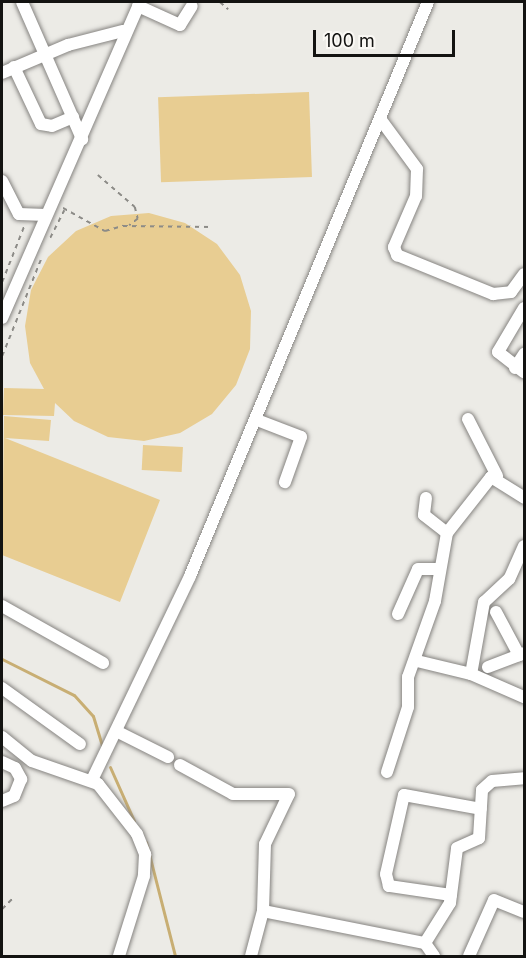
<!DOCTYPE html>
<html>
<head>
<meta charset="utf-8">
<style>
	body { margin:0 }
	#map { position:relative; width:526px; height:958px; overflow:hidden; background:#ecebe6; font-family:Inter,sans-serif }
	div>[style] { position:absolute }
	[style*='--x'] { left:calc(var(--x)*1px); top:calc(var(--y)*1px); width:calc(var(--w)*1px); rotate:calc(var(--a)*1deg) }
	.green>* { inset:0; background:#e8cd92; transform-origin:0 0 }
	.stream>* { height:3px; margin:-1.5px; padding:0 1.5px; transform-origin:1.5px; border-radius:1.5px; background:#c8ae73 }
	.path>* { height:1.5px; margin-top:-0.75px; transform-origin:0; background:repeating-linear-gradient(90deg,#8c8b87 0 4.5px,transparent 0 9px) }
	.roads { filter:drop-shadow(0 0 2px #868481) drop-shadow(0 0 2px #868481) }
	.minor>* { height:12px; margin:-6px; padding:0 6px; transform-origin:6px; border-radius:6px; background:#fff }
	span { translate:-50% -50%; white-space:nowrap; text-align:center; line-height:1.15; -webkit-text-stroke:6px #faf8f4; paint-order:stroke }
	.frame { position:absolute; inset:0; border:3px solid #131311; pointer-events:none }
	.scale { position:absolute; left:313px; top:30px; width:142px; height:27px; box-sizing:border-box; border:3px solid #131311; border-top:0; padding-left:8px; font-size:18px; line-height:21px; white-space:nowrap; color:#131311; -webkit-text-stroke:4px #faf8f4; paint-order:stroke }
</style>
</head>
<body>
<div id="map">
	<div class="green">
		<i style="left:309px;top:92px;width:85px;height:151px;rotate:88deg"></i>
		<i style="clip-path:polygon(149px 213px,185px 223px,217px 244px,240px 275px,251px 311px,250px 349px,236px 385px,212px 414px,180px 433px,144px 441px,108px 437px,74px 421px,55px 403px,54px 416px,3px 415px,4px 388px,44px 389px,30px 363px,25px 326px,31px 290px,48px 257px,76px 231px,111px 216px)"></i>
		<i style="clip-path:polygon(4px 416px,51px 420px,49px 441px,5px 438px,160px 500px,120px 602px,2px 555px)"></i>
		<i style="left:143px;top:445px;width:40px;height:25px;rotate:3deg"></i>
	</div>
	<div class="stream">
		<i style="--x:2;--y:659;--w:80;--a:26.6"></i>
		<i style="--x:74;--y:695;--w:28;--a:48"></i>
		<i style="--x:93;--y:716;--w:34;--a:73"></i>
		<i style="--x:110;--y:767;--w:59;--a:66"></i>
		<i style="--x:146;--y:842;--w:118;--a:75.7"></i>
	</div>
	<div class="path">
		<i style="--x:220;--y:2;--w:11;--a:41"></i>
		<i style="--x:98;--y:175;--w:49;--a:40.9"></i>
		<i style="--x:135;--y:207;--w:12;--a:76"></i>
		<i style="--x:138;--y:219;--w:11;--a:142"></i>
		<i style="--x:63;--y:208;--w:48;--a:28.7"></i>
		<i style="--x:105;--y:231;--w:19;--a:-16"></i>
		<i style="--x:123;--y:226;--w:89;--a:0.6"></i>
		<i style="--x:50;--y:238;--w:31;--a:-63"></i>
		<i style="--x:2;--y:282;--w:62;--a:-68.4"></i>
		<i style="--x:2;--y:356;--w:105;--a:-68.1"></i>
		<i style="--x:2;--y:909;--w:14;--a:-45"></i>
	</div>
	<div class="roads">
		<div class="minor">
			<i style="--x:22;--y:2;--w:150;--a:66.3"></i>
			<i style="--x:138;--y:6;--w:46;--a:24.3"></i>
			<i style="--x:180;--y:25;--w:22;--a:-58"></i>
			<i style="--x:14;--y:67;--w:63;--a:64.7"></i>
			<i style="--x:41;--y:124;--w:11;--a:10"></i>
			<i style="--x:52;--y:126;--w:23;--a:-23"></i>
			<i style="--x:2;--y:73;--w:72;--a:-23"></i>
			<i style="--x:68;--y:45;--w:57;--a:-14.3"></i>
			<i style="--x:381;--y:120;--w:61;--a:53.7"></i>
			<i style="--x:417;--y:169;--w:27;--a:92"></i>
			<i style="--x:416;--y:196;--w:56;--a:113.3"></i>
			<i style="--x:394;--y:247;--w:9;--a:69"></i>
			<i style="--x:397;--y:255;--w:104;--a:22.1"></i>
			<i style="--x:493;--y:294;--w:18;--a:-6"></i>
			<i style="--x:511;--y:292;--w:22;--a:-54"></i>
			<i style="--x:2;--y:181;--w:37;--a:63"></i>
			<i style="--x:19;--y:214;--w:27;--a:2"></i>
			<i style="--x:524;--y:308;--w:51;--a:120.6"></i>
			<i style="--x:498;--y:352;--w:33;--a:38"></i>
			<i style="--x:2;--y:318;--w:345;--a:-66.4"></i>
			<i style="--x:515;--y:368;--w:17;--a:-57"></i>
			<i style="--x:468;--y:419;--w:64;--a:63"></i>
			<i style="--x:257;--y:420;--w:47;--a:21.1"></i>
			<i style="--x:301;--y:437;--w:48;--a:109.6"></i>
			<i style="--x:426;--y:498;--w:17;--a:97"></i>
			<i style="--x:424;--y:515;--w:29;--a:38"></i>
			<i style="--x:524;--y:546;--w:36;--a:114"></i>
			<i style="--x:509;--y:579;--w:34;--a:137"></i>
			<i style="--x:484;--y:602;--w:73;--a:100.2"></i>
			<i style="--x:471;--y:674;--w:58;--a:23.5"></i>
			<i style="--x:2;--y:606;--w:116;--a:29.4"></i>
			<i style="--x:496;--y:612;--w:49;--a:61.9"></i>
			<i style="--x:398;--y:614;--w:49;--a:-66"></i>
			<i style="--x:418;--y:569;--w:21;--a:0"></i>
			<i style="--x:417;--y:661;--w:56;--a:13.5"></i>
			<i style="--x:488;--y:667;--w:39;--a:-21"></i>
			<i style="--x:2;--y:688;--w:96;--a:35.7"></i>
			<i style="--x:118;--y:732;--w:56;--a:26.6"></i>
			<i style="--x:2;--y:737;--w:38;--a:39"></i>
			<i style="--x:32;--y:761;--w:70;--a:19.2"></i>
			<i style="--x:98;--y:784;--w:63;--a:52"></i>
			<i style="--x:137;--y:834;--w:22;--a:68"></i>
			<i style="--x:145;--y:854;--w:22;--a:93"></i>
			<i style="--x:144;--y:876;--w:84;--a:107.4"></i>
			<i style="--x:2;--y:762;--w:14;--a:25"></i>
			<i style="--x:15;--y:768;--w:13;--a:61"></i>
			<i style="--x:21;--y:779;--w:18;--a:112"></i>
			<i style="--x:14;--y:796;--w:13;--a:157"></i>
			<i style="--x:180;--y:765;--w:60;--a:28.7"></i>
			<i style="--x:233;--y:794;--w:56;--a:0"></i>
			<i style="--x:387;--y:772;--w:68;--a:-72.1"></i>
			<i style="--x:408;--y:707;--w:30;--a:-90"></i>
			<i style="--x:408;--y:677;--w:81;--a:-70.4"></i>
			<i style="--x:435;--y:601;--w:69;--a:-80"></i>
			<i style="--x:447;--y:533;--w:71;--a:-51.8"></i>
			<i style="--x:491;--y:477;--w:39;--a:32"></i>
			<i style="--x:92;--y:780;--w:226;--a:-64.3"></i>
			<i style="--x:190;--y:576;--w:621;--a:-67.48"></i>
			<i style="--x:451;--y:895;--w:63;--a:-171.7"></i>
			<i style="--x:389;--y:886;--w:12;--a:-104"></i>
			<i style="--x:386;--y:874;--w:81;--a:-77.2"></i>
			<i style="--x:404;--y:795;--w:78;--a:10.3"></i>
			<i style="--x:263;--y:911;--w:165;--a:11.2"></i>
			<i style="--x:251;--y:956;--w:47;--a:-75.1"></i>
			<i style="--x:263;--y:911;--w:67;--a:-88.3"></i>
			<i style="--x:265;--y:844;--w:55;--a:-64.4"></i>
			<i style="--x:434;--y:956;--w:16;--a:-125"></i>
			<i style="--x:425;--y:943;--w:47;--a:-58"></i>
			<i style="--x:450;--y:903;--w:55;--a:-82.7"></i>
			<i style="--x:457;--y:848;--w:24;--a:-24"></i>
			<i style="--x:479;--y:838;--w:48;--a:-86.4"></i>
			<i style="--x:482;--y:790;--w:13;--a:-42"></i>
			<i style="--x:492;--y:781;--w:32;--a:-5"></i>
			<i style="--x:469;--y:956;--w:61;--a:-65.9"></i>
			<i style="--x:494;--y:900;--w:32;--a:22"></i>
		</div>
	</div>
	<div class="frame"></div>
	<div class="scale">100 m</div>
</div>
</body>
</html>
